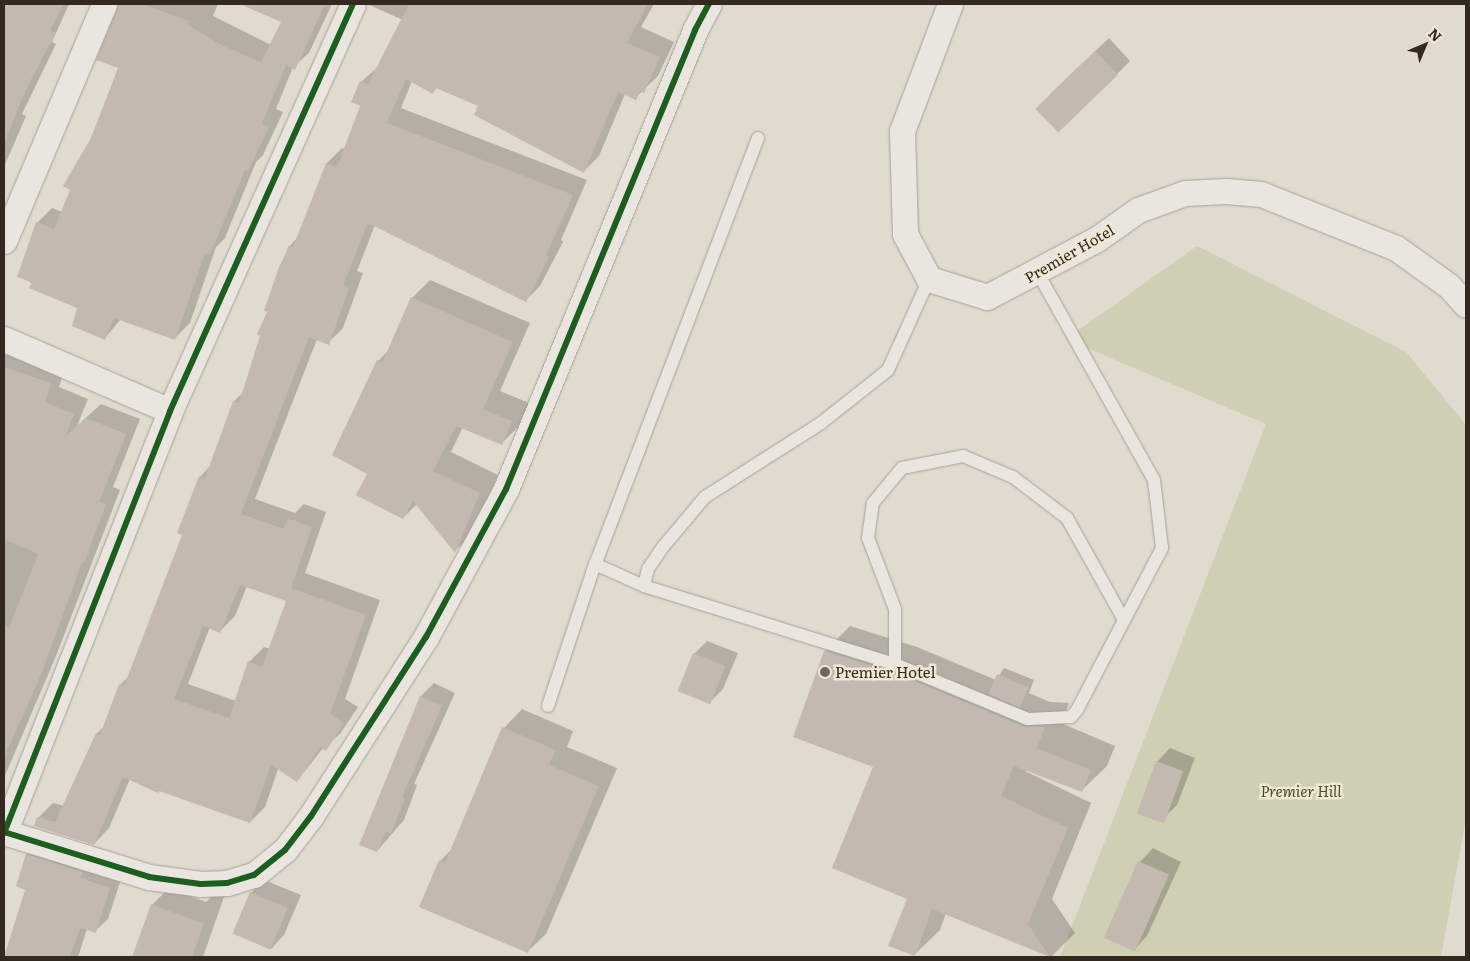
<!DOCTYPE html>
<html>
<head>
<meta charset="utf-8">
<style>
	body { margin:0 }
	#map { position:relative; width:1470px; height:961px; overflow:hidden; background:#e1dacf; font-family:Literata,serif }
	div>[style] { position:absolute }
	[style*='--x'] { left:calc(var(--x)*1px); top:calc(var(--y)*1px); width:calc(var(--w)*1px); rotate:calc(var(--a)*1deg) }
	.green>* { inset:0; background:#d0ceb3 }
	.shadow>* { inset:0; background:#0003 }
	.building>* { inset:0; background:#c4b9b0; transform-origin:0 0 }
	.roads { filter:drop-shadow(0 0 1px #a6a097) drop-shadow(0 0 1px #a6a097) }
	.lane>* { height:12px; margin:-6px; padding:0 6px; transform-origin:6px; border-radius:6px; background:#eae6df }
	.street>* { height:25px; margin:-12.5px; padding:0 12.5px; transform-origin:12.5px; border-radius:12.5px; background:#eae6df }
	.cycleway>* { height:6px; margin:-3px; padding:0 3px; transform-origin:3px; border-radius:3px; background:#1b5e20 }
	.dots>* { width:14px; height:14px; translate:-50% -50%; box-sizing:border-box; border:2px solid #f1e7d5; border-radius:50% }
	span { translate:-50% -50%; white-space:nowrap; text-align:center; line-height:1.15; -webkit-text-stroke:5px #f1e7d5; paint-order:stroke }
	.street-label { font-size:15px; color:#342920 }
	.poi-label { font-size:15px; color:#342920 }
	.left { translate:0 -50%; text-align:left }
	.park-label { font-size:15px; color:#474e29; font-style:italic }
	.frame { position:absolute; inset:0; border:5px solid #342920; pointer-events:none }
	.north { position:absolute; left:1400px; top:20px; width:50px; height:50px; -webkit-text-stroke:4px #f1e7d5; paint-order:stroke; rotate:45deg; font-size:14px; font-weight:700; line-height:20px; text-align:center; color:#342920 }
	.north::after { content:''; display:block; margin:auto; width:18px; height:22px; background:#342920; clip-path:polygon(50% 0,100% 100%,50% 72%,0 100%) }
</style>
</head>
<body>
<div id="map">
	<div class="green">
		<i style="clip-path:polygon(1197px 246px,1406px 352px,1466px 425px,1466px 818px,1441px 957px,1060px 957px,1266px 424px,1066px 339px)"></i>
	</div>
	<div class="shadow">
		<i style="clip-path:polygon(4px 4px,69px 4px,52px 42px,56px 44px,22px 114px,26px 116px,4px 167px)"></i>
		<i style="clip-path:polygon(118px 4px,218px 4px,213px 16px,271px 45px,282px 21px,263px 13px,267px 4px,332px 4px,309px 53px,293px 67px,276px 109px,283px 112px,263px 155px,256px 162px,225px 238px,216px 247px,190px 323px,175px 338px,121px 319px,104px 339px,79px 307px,18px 276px,37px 223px,52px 208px,62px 212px,119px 67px)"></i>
		<i style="clip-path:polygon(evenodd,367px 4px,654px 4px,641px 27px,674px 42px,658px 76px,635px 98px,625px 94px,599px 156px,584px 171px,480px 105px,438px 87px,433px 92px,412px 81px,401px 108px,587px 180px,561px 240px,563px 242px,540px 286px,525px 301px,375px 225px,357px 271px,363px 273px,343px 328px,328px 343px,317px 339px,255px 499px,295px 513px,304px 504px,326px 512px,305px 573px,380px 600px,345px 699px,358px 707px,340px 734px,323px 748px,297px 781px,278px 769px,265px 807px,250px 822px,130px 779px,109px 828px,94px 844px,38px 818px,53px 803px,64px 806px,97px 733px,105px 726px,120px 685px,129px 676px,183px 534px,200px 477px,211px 465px,234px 401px,244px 392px,281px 264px,289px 247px,297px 238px,327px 163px,342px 148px,345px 149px,361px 105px,353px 101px,362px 81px,378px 67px,403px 20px,367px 4px,247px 586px,287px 600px,270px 649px,264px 647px,249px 662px,236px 701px,188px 684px,210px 627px,220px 631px,235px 616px,247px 586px)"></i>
		<i style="clip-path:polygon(1109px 38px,1130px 61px,1117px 74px,1049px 95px)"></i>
		<i style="clip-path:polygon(430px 280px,530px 323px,500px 391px,529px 403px,520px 425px,502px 443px,463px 427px,451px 452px,498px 475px,473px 533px,455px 551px,417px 504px,403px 518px,369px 474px,378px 361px,390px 349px,412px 298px)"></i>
		<i style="clip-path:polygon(10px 349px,65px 368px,59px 387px,88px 399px,77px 426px,101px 404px,140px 419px,113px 487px,120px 490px,56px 656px,4px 778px,4px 356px)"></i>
		<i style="clip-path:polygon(850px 626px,917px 647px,996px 680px,1004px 668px,1034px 680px,1029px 693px,1050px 702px,1069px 703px,1061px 723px,1115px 746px,1107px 766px,1082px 790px,1026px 769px,1025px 771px,1091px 803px,1052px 899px,1075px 933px,1051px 957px,946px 913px,940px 930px,915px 954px,909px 898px,875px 766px,795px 736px,825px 651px)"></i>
		<i style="clip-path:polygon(707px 641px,738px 653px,723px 689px,710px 702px,694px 654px)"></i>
		<i style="clip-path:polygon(434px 683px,455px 693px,414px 784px,417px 785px,404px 820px,377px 851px,361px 844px,421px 696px)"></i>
		<i style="clip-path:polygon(522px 709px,573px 731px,567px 747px,617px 768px,546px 934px,527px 952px,440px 861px,452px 849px,504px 728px)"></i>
		<i style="clip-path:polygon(1170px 748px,1195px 758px,1177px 805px,1164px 818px,1157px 762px)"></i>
		<i style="clip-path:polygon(39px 842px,122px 876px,108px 919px,95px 931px,87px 929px,78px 957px,4px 957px,27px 889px,27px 854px)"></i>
		<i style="clip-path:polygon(1153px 848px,1181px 862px,1147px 936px,1134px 950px,1105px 936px,1140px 862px)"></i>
		<i style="clip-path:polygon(264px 880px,301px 895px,284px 935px,271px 949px,251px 893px)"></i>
		<i style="clip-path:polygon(169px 888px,206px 902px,217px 891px,225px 894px,203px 957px,149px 957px,135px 952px,152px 905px)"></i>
	</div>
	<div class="building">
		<i style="clip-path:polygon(4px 4px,64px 4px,50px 30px,56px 33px,28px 85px,4px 143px)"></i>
		<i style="clip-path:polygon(118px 4px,142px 4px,189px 21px,188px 25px,221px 45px,261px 62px,281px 22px,240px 4px,325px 4px,295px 70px,286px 65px,262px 124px,269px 127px,248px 171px,245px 170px,210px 255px,205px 253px,175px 340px,114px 318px,105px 340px,72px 326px,77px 308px,29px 288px,32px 282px,17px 277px,36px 222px,54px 229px,70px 190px,63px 186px,92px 136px,118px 68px,96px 60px)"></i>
		<i style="clip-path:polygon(evenodd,409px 4px,648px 4px,627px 43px,660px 57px,644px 93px,640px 91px,636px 100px,618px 92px,584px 173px,474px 115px,478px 106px,436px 88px,433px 94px,406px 79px,387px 123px,573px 195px,546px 255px,549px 257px,526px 302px,368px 223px,343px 286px,349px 288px,329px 345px,309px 337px,241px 514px,284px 529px,288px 518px,312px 527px,291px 588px,366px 615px,330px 714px,344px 723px,326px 751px,320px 747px,297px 782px,271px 765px,250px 823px,159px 791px,158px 793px,123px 777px,94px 845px,34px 826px,37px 817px,55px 822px,96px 733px,100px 735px,119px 684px,124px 686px,182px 535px,177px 533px,199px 476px,205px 478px,233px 401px,239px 403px,260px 336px,257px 334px,267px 312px,264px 311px,280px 264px,283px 264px,288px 246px,293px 247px,326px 163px,337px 167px,360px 106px,351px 102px,360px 81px,368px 84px,409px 4px,240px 585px,286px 601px,262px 667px,248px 661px,229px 718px,174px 699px,203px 626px,220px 633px,240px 585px)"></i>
		<i style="left:1095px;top:51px;width:33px;height:83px;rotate:46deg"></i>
		<i style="clip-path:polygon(411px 297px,513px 342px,483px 409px,512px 421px,502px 445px,456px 426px,433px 471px,480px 493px,455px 553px,413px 501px,403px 519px,356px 495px,367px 474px,332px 455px,377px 360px,382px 363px)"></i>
		<i style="clip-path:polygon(4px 367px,51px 383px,45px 402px,74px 414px,65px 437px,86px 418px,126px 434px,99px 502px,106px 504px,84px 563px,82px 562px,42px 672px,4px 758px,4px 626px,9px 628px,38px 554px,4px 539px)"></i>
		<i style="clip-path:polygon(824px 651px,892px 672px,1025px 727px,1045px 727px,1037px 748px,1091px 770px,1082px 792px,1014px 766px,1001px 796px,1068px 828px,1028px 924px,1050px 957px,932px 909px,915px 956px,888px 946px,907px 899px,832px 868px,873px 767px,793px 737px)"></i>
		<i style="left:693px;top:653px;width:35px;height:41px;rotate:22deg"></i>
		<i style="left:997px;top:674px;width:34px;height:22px;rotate:23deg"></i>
		<i style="clip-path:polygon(420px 696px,442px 706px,402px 797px,405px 798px,391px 834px,386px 832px,377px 852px,359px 845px)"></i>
		<i style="clip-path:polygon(502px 727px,556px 750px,549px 765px,599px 786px,528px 953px,419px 907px,439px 860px,445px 863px)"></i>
		<i style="left:1156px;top:761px;width:29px;height:56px;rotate:20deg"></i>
		<i style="clip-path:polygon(26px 854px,83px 872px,80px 878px,110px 888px,96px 933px,80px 928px,70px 957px,4px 957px,25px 890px,16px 886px)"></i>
		<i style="left:1138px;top:861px;width:34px;height:84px;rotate:24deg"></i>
		<i style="left:250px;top:892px;width:41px;height:45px;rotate:23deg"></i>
		<i style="clip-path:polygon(151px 904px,204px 924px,192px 957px,132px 957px)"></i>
	</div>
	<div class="roads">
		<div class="lane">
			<i style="--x:758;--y:138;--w:456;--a:110.9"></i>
			<i style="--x:595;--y:564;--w:54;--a:24.2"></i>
			<i style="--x:644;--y:586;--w:263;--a:17.3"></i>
			<i style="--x:895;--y:664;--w:144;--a:22.5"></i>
			<i style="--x:1028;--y:719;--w:43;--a:-2.7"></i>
			<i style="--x:1071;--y:717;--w:9;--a:-49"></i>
			<i style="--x:1077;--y:710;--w:183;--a:-62.3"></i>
			<i style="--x:1162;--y:548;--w:68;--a:-96.7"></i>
			<i style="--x:1154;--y:480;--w:237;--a:-119.3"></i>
			<i style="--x:644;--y:586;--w:17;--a:-77"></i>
			<i style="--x:648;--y:569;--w:27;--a:-56"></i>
			<i style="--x:663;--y:547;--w:65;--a:-50"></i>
			<i style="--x:705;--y:497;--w:138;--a:-32.5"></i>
			<i style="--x:821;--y:423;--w:85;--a:-38.3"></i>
			<i style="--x:888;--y:370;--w:100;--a:-65.7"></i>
			<i style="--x:895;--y:664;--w:55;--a:-90"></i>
			<i style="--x:895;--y:609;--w:76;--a:-110.8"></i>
			<i style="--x:868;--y:538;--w:35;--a:-82"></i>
			<i style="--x:873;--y:503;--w:45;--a:-50.4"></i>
			<i style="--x:902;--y:468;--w:62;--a:-11.1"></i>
			<i style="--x:963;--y:456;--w:54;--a:22.8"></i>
			<i style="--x:1013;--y:477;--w:68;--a:37.2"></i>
			<i style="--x:1067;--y:518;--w:117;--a:60.8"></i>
			<i style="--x:548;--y:706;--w:150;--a:-71.7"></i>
		</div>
		<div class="street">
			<i style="--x:950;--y:4;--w:136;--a:110.7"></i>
			<i style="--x:902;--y:131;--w:103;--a:88.3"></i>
			<i style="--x:905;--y:234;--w:51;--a:61.9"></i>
			<i style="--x:929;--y:279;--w:61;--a:17.2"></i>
			<i style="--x:987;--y:297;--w:124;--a:-27.8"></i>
			<i style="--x:1097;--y:239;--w:50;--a:-35.3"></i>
			<i style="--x:1138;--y:210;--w:50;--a:-19.9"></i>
			<i style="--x:1185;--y:193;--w:41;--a:-2.8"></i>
			<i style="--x:1226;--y:191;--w:35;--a:5"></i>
			<i style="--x:1261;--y:194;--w:145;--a:21.8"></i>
			<i style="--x:1396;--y:248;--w:65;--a:35.6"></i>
			<i style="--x:1449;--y:286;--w:25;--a:48"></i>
			<i style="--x:4;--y:241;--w:257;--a:-67.1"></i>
			<i style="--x:4;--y:339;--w:181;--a:23.4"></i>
			<i style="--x:4;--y:832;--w:152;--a:17.2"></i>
			<i style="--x:149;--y:877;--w:52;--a:7.7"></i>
			<i style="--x:201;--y:884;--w:26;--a:-2"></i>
			<i style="--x:227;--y:883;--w:28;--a:-17"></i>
			<i style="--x:254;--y:875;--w:40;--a:-39"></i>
			<i style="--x:285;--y:850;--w:43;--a:-52.6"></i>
			<i style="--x:311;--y:816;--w:213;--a:-57.3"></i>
			<i style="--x:426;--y:637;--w:168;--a:-61.6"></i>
			<i style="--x:506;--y:489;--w:496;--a:-67.6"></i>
			<i style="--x:695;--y:30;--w:30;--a:-62"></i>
			<i style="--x:4;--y:833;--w:453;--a:-68.5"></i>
			<i style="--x:170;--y:411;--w:446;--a:-65.8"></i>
		</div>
	</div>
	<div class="cycleway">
		<i style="--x:4;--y:832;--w:152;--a:17.2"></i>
		<i style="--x:149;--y:877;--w:52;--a:7.7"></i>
		<i style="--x:201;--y:884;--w:26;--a:-2"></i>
		<i style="--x:227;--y:883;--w:28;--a:-17"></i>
		<i style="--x:254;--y:875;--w:40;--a:-39"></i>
		<i style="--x:285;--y:850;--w:43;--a:-52.6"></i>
		<i style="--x:311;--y:816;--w:213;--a:-57.3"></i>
		<i style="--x:426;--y:637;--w:168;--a:-61.6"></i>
		<i style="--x:506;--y:489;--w:496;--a:-67.6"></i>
		<i style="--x:695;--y:30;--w:30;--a:-62"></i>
		<i style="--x:4;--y:833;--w:453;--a:-68.5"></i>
		<i style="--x:170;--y:411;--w:446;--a:-65.8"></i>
	</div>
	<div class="dots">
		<i style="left:825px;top:672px;background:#71675d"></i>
	</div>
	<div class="street-label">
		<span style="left:1069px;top:253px;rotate:-30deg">Premier Hotel</span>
	</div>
	<div class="poi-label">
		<span class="left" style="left:835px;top:672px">Premier Hotel</span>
	</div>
	<div class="park-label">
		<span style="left:1301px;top:791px">Premier Hill</span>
	</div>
	<div class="frame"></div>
	<div class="north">N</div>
</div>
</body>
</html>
